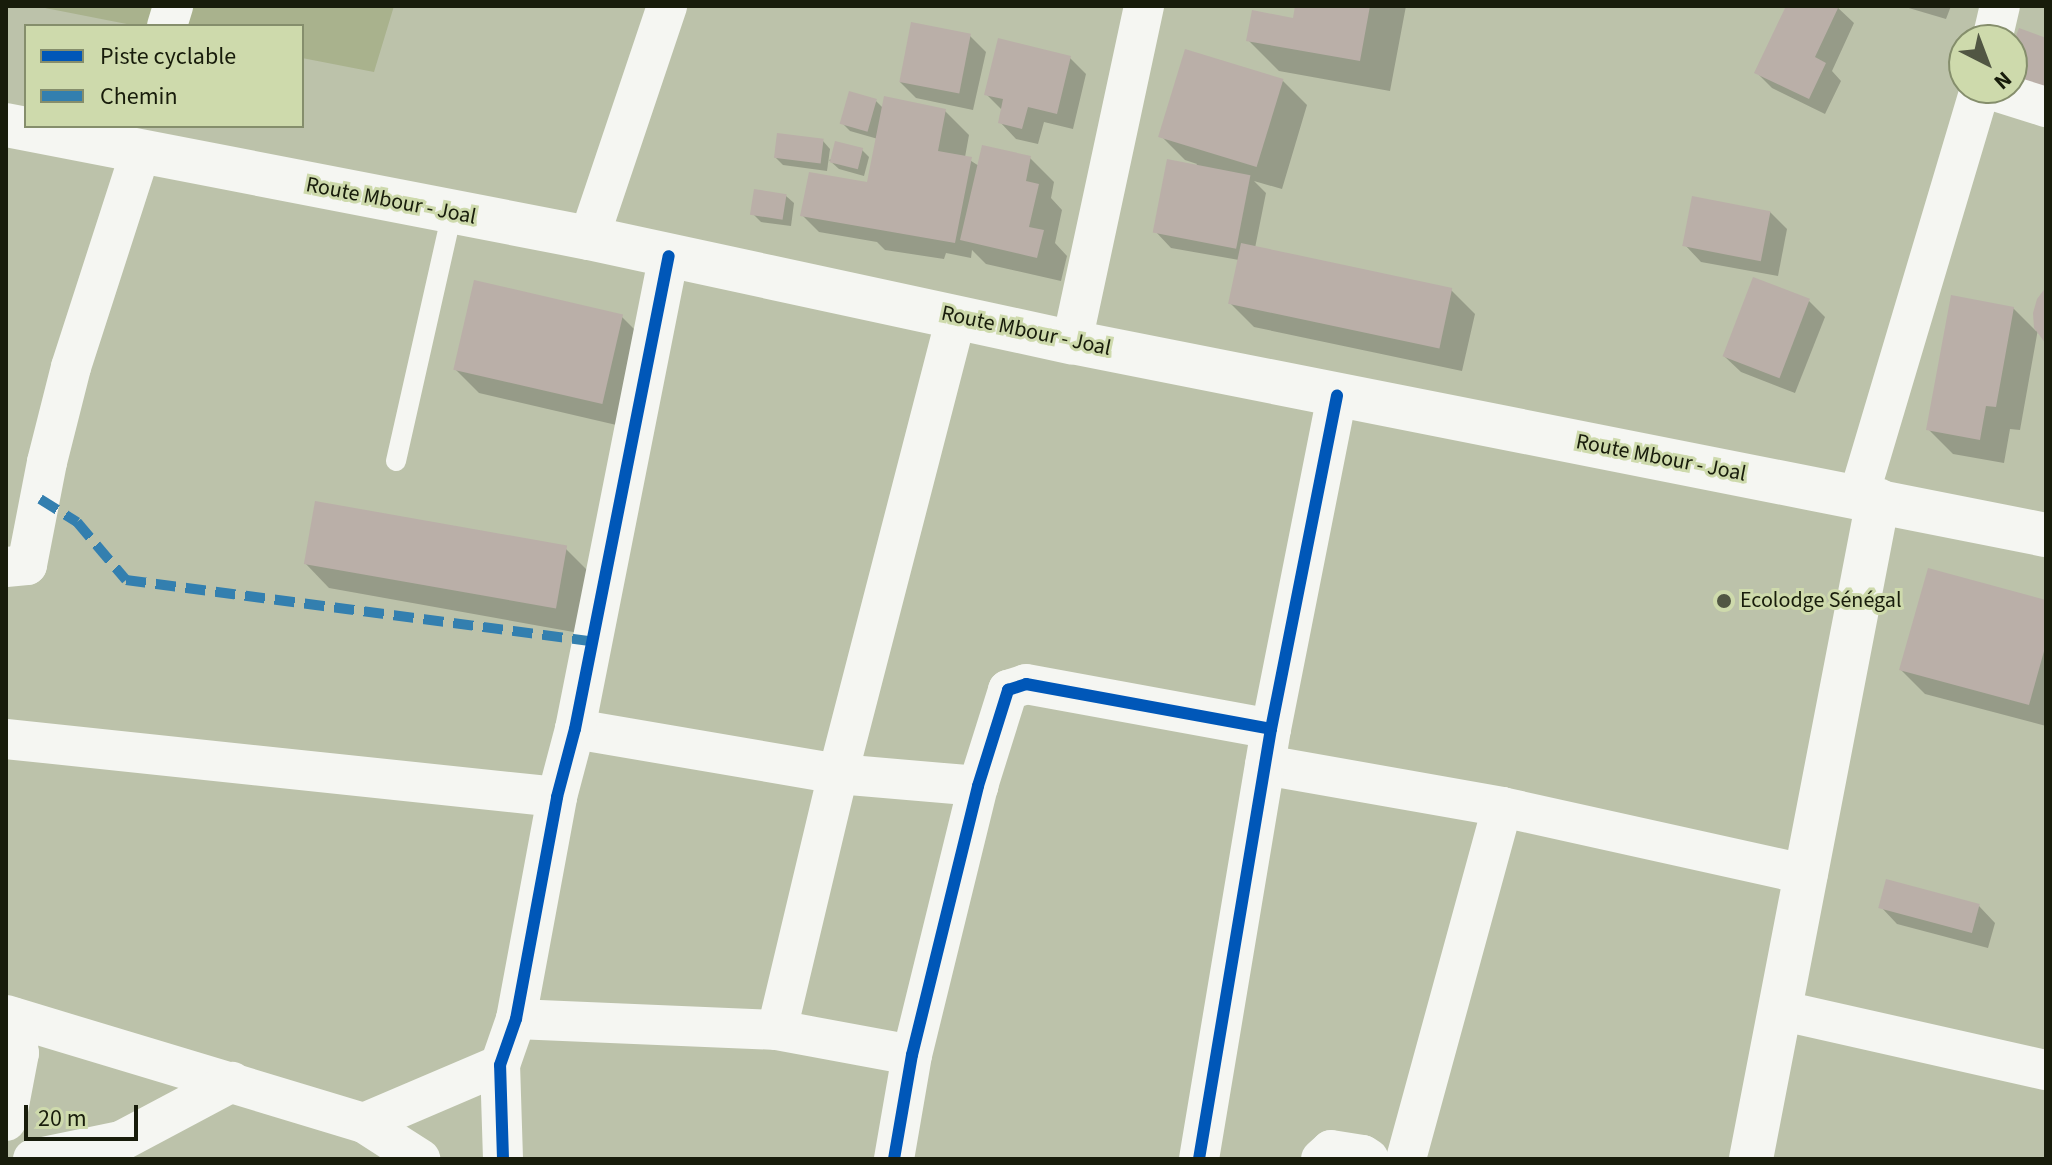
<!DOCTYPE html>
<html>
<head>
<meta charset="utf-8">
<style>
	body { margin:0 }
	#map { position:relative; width:2052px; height:1165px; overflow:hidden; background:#bcc2aa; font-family:"Source Sans 3",sans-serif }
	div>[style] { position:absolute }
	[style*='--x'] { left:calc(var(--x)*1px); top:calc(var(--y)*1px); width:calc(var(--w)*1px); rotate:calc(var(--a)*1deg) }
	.green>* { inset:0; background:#a9b28d }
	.shadow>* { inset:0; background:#0003 }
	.building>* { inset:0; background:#baafa8; transform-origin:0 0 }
	.lane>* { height:20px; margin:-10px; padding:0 10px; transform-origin:10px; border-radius:10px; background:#f5f6f2 }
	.street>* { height:40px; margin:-20px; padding:0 20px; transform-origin:20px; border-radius:20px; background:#f5f6f2 }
	.secondary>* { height:44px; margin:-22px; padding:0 22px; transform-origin:22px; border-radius:22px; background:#f5f6f2 }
	.quiet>* { height:10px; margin-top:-5px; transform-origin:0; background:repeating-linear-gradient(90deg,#337faf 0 20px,transparent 0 30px) }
	.cycleway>* { height:12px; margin:-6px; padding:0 6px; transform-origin:6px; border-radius:6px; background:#0057b8 }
	.dots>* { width:22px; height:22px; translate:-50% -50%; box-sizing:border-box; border:4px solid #cedaac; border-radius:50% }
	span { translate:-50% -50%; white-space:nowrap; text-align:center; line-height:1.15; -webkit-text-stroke:6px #cedaac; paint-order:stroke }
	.street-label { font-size:22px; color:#181c0b }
	.poi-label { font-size:22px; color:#181c0b }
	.left { translate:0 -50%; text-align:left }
	.frame { position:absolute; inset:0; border:8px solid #181c0b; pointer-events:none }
	.legend { position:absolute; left:24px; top:24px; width:280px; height:104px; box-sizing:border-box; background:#cedaac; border:2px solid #858e6c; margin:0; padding:10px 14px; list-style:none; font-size:24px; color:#181c0b }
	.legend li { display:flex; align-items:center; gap:16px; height:40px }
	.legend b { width:40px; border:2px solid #858e6c }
	.north { position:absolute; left:1948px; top:24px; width:80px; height:80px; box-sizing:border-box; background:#cedaac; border:2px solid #858e6c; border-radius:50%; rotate:138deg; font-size:22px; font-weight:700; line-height:32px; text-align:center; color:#181c0b }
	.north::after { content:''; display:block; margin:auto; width:28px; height:36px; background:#515643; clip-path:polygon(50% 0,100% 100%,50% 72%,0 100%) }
	.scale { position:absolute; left:24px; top:1105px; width:114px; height:36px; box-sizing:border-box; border:4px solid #181c0b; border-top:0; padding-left:10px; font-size:24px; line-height:28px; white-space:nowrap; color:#181c0b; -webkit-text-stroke:6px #cedaac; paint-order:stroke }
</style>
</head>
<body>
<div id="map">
	<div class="green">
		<i style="clip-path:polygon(35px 6px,394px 6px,374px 72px,302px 58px,302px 26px,137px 26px)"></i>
	</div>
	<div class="shadow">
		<i style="clip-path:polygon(1297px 6px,1406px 6px,1390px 91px,1279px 71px,1248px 40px,1294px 20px)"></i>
		<i style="clip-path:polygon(1788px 6px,1836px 6px,1854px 23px,1832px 71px,1841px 81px,1825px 114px,1772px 88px,1756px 72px)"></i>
		<i style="clip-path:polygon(1902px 6px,1951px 6px,1946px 19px)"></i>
		<i style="clip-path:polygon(970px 36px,986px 52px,973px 110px,916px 98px,900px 82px)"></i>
		<i style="clip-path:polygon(1070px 58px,1086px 74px,1073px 129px,1044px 122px,1038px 144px,1016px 139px,1000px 122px,1003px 111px,986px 94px)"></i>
		<i style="clip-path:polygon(1283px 81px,1307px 105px,1282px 189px,1254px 181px,1266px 193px,1255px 248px,1451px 290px,1475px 314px,1462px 371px,1254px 327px,1230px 303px,1239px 260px,1171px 248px,1155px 231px,1197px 164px,1185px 160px,1161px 136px)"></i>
		<i style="clip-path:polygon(876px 101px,884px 109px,945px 111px,969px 135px,965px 157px,979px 166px,1030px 158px,1054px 182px,1051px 198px,1062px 210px,1055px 243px,1067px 256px,1061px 281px,986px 264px,972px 250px,971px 258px,946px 253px,944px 259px,885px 250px,877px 242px,819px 232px,803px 216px,869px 187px,878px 139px,850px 131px,842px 123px)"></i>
		<i style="clip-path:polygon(823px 141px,830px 149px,827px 171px,783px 165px,775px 157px)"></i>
		<i style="clip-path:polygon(862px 150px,869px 157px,864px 176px,839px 169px,829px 160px)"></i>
		<i style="clip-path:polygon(786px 196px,794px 203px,791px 226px,761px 222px,753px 214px)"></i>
		<i style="clip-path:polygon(1770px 212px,1787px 229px,1778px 276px,1701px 262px,1685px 245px)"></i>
		<i style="clip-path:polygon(2046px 290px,2046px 338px,2038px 329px,2020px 430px,2010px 429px,2004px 463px,1953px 454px,1929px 430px,2013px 308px,2036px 331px,2038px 300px)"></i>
		<i style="clip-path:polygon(1809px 301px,1825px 317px,1795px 393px,1741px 372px,1724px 356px)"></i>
		<i style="clip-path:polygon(622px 317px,646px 341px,625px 427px,479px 393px,455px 369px)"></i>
		<i style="clip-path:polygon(566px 549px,590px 573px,579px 633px,329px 588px,305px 563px)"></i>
		<i style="clip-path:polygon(2046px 602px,2046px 726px,1925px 694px,1901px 670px)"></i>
		<i style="clip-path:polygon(1979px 906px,1995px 923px,1988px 948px,1897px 924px,1881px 907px)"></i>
	</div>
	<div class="building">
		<i style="clip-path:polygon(1295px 6px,1370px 6px,1360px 61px,1246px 41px,1252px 10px,1293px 18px)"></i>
		<i style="clip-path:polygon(1786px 6px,1839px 6px,1815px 57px,1826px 63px,1809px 99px,1754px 73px)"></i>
		<i style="left:911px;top:22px;width:61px;height:61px;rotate:11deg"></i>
		<i style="clip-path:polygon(2019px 28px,2046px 38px,2046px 95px,2012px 83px,2012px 47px)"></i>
		<i style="clip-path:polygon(998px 38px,1071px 56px,1057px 114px,1028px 107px,1022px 129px,998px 123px,1003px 99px,984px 95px)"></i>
		<i style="left:1185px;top:49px;width:103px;height:92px;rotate:17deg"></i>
		<i style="left:849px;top:91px;width:29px;height:34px;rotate:16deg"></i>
		<i style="clip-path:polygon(884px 96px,946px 109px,938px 151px,972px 157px,955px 243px,800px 216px,809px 172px,867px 182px)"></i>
		<i style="left:777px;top:133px;width:47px;height:25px;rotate:7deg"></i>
		<i style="left:835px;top:141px;width:29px;height:22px;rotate:14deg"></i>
		<i style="clip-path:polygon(982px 145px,1031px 156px,1026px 181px,1039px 184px,1029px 227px,1044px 230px,1037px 258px,960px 240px)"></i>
		<i style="left:1167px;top:159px;width:85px;height:75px;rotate:11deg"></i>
		<i style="left:754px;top:189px;width:33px;height:26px;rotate:9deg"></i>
		<i style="left:1692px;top:196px;width:80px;height:51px;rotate:11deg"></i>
		<i style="left:1241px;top:243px;width:216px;height:62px;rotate:12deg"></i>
		<i style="left:1753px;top:277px;width:61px;height:85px;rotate:21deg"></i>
		<i style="left:474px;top:280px;width:153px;height:92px;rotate:13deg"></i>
		<i style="clip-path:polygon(2046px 287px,2046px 344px,2034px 328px,2033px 313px,2037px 299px)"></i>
		<i style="clip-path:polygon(1951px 295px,2014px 307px,1996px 407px,1986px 406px,1980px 440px,1926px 430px)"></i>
		<i style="left:315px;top:501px;width:256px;height:64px;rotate:10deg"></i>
		<i style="clip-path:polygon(1928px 568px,2046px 600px,2046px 644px,2029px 705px,1899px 670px)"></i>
		<i style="left:1886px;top:879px;width:97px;height:30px;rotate:15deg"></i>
	</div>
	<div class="lane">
		<i style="--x:396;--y:461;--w:255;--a:-77.3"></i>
	</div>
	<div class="street">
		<i style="--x:167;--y:26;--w:21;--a:-73"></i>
		<i style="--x:1992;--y:40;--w:35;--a:-77"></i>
		<i style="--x:1985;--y:88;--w:64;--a:17.3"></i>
		<i style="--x:589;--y:238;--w:245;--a:-71.4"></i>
		<i style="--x:1072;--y:342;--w:344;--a:-77.9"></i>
		<i style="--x:1859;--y:495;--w:425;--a:-73.4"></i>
		<i style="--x:6;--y:567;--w:21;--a:-5"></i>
		<i style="--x:27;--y:565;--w:105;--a:-79"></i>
		<i style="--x:47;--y:462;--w:98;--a:-75.8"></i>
		<i style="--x:71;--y:367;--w:224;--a:-72.1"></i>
		<i style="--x:575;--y:729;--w:267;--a:9.7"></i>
		<i style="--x:838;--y:774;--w:141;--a:4.9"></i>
		<i style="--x:6;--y:739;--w:554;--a:6.01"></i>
		<i style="--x:1265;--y:765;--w:241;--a:10"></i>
		<i style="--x:1502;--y:807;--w:313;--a:12.5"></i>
		<i style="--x:1779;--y:1010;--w:274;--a:12.7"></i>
		<i style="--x:6;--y:1015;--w:374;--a:16.8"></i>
		<i style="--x:364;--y:1123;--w:148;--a:-23.1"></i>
		<i style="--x:516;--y:1019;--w:261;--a:2.4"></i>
		<i style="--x:777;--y:1030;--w:137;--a:10.5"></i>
		<i style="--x:777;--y:1030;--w:263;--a:-76.6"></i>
		<i style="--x:838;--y:774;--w:472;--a:-75.5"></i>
		<i style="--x:6;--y:1121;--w:69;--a:-79.2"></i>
		<i style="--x:19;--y:1053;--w:36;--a:-99"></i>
		<i style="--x:364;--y:1123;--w:67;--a:32.7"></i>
		<i style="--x:33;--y:1159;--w:90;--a:-11.6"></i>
		<i style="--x:121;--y:1141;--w:126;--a:-28"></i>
		<i style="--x:503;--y:1159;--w:94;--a:-91.8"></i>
		<i style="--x:500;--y:1065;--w:49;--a:-70.8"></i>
		<i style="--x:516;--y:1019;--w:226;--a:-79.5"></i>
		<i style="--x:557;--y:797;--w:70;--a:-75.2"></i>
		<i style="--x:575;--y:729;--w:482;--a:-78.8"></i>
		<i style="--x:894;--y:1159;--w:106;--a:-80.2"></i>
		<i style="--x:912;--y:1055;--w:277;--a:-76.2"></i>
		<i style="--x:978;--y:786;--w:101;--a:-72.6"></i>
		<i style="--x:1008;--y:690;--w:19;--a:-18"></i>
		<i style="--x:1026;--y:684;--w:249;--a:10.4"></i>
		<i style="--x:1199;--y:1159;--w:436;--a:-80.5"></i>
		<i style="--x:1271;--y:729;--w:340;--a:-78.8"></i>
		<i style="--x:1321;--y:1159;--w:13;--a:-42"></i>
		<i style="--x:1331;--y:1150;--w:32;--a:9"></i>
		<i style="--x:1363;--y:1155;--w:7;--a:34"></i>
		<i style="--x:1406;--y:1159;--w:365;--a:-74.7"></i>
	</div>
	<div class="secondary">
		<i style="--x:6;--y:125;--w:594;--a:10.97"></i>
		<i style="--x:589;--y:238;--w:494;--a:12.2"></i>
		<i style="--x:1072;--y:342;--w:993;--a:11.21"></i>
		<i style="--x:1751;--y:1159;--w:671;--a:-79.09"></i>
	</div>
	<div class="quiet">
		<i style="--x:40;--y:499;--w:44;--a:31.9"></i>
		<i style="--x:77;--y:522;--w:76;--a:49.8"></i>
		<i style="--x:126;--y:580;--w:468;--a:7.5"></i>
	</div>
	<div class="cycleway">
		<i style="--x:503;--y:1159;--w:94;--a:-91.8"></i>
		<i style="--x:500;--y:1065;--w:49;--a:-70.8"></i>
		<i style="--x:516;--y:1019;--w:226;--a:-79.5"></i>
		<i style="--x:557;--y:797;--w:70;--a:-75.2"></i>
		<i style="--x:575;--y:729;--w:482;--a:-78.8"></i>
		<i style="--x:894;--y:1159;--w:106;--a:-80.2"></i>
		<i style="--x:912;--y:1055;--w:277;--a:-76.2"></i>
		<i style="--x:978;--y:786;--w:101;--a:-72.6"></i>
		<i style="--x:1008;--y:690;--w:19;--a:-18"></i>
		<i style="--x:1026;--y:684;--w:249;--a:10.4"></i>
		<i style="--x:1199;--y:1159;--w:436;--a:-80.5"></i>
		<i style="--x:1271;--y:729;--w:340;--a:-78.8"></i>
	</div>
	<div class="dots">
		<i style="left:1724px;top:601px;background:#515643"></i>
	</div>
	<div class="street-label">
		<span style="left:391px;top:201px;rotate:11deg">Route Mbour - Joal</span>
		<span style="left:1026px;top:331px;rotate:12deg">Route Mbour - Joal</span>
		<span style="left:1661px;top:458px;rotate:11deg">Route Mbour - Joal</span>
	</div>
	<div class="poi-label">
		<span class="left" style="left:1740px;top:601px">Ecolodge Sénégal</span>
	</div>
	<div class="frame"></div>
	<ul class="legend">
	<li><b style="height:10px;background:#0057b8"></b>Piste cyclable</li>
	<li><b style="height:10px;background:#337faf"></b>Chemin</li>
	</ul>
	<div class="north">N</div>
	<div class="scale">20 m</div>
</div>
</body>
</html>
